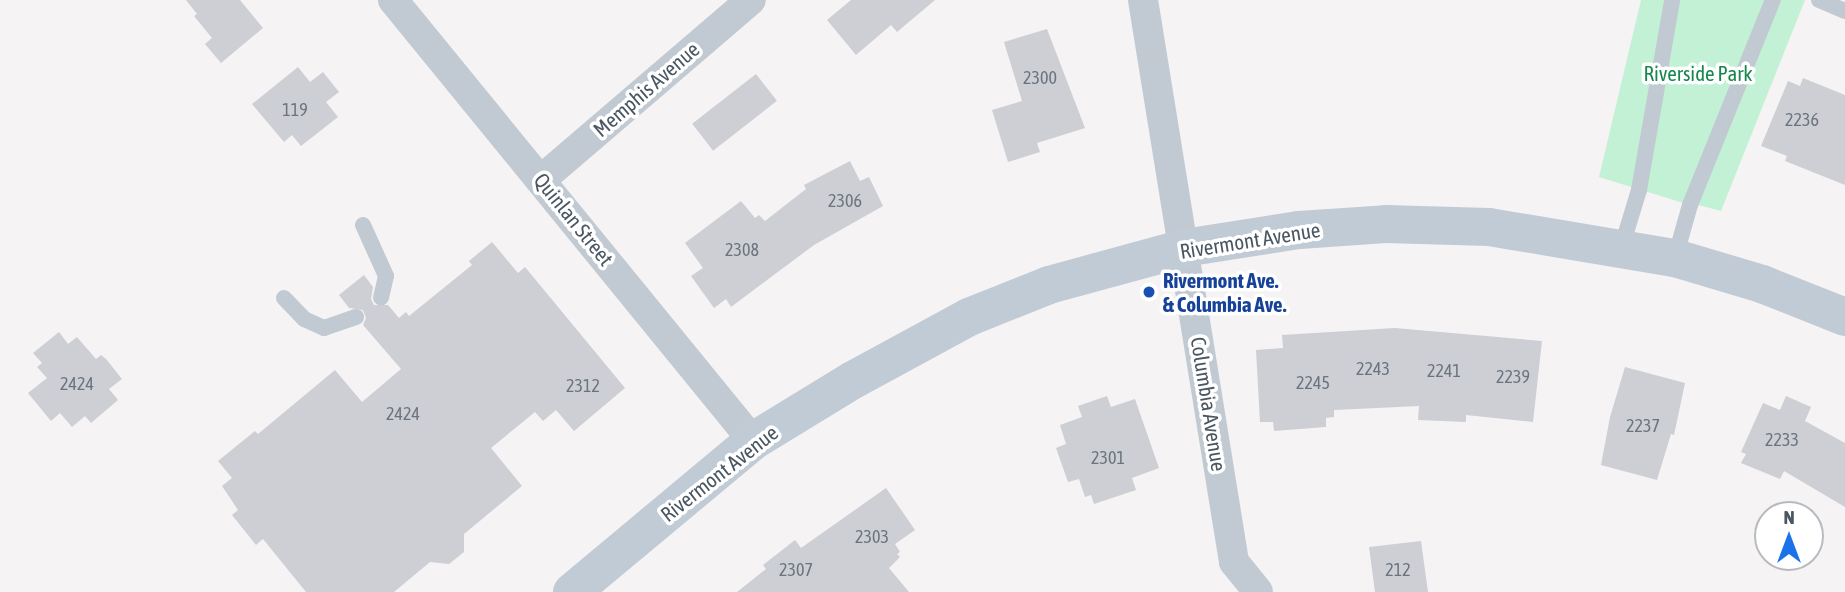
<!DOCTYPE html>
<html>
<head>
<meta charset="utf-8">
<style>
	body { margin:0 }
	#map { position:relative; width:1845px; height:592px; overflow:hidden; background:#f5f3f3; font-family:"Asap Condensed",sans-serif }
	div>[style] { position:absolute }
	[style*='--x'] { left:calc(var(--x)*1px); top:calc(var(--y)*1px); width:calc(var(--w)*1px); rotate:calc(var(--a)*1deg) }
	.green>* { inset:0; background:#c3f1d5 }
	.building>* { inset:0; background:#cdcfd5; transform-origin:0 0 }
	.lane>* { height:16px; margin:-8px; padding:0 8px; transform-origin:8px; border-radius:8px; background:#c1cad2 }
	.street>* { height:30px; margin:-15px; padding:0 15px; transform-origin:15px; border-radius:15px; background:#c1cad2 }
	.secondary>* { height:38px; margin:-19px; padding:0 19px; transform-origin:19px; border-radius:19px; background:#c1cbd6 }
	.dots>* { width:19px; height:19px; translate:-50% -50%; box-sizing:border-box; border:4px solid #fff; border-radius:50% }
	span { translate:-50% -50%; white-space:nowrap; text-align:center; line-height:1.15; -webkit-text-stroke:7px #fff; paint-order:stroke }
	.number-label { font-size:18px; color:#6b747e }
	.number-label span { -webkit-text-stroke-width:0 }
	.park-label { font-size:21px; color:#17864f }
	.street-label { font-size:21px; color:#4a5661 }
	.transit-label { font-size:21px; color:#164399; font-weight:700 }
	.left { translate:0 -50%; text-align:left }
	.north { position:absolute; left:1754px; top:501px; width:70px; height:70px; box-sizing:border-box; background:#fff; border:2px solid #b7bbc0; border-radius:50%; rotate:0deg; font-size:19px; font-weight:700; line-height:28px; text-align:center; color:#4a5661 }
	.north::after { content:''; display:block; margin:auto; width:24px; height:32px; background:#1a73e8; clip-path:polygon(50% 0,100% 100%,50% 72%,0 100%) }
</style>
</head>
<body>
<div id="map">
	<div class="green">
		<i style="clip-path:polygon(1641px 0,1805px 0,1721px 211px,1691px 203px,1690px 205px,1599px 177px)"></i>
	</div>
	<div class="building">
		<i style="clip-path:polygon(186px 0,240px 0,263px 28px,221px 63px,205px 44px,212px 38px,194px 16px,197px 14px)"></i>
		<i style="clip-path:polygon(851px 0,935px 0,897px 32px,891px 25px,856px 55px,827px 20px)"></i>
		<i style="clip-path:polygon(1047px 29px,1085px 128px,1037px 143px,1040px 152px,1008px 162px,992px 110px,1022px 101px,1004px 42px)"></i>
		<i style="clip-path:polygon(298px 67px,310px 82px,323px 72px,339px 92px,326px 102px,338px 117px,301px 146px,292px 135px,284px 142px,252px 104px)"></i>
		<i style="left:756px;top:74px;width:34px;height:81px;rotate:52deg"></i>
		<i style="clip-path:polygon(1803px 78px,1845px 95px,1845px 185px,1785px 161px,1787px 156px,1761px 146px,1788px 81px,1800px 86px)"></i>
		<i style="clip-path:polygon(850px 161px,860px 181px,869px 177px,883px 206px,814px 245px,731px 307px,726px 299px,714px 308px,691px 276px,703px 268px,685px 243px,741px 201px,755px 218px,759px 215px,765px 221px,806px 189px,804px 185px)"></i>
		<i style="clip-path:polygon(492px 242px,518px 273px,525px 267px,625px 388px,574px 431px,556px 410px,543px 421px,535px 412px,491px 448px,522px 486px,464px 534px,464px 552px,449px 564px,430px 562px,394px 592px,306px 592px,263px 539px,256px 545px,232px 515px,238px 510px,222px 486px,232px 478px,218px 461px,255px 431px,258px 434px,335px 370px,362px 402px,401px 369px,363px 325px,366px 318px,363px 310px,349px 308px,339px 295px,364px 275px,373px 287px,371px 299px,374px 305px,388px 305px,399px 318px,406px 312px,409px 316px,472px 265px,469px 261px)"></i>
		<i style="clip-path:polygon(1395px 328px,1542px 341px,1533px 422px,1466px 415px,1466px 422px,1418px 420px,1419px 406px,1334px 410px,1334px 417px,1326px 418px,1326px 427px,1274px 431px,1273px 422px,1260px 422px,1256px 350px,1283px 348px,1282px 335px)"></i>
		<i style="clip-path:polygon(59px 332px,68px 344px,77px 337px,96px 359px,101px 355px,106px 359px,122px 379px,109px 389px,118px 400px,91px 423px,85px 416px,72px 427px,60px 413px,51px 421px,28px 393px,47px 378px,37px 367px,42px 363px,33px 353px)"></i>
		<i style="clip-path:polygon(1625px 367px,1685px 383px,1674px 435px,1671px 434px,1657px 480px,1601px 465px,1610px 417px)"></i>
		<i style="clip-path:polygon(1107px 396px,1111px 407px,1135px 399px,1159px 468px,1132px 478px,1136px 490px,1094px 504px,1091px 495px,1085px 497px,1079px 479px,1068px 482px,1056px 448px,1066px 444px,1060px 425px,1082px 417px,1078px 406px)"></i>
		<i style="clip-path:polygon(1786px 396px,1811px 407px,1805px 421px,1845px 443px,1845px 507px,1784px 471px,1780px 479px,1741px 463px,1746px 454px,1741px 452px,1763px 403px,1780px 410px)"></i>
		<i style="clip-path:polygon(886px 488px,915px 530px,895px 544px,900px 552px,897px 554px,900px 557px,889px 568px,909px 592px,737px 592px,766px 569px,763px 565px,795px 540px,801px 548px)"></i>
		<i style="clip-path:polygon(1421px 541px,1428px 592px,1375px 592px,1369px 547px)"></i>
	</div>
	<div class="lane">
		<i style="--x:1819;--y:0;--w:28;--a:23"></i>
		<i style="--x:363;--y:225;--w:56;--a:65.7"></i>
		<i style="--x:386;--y:276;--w:22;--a:103"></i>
		<i style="--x:1621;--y:249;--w:62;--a:-73"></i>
		<i style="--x:1639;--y:190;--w:193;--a:-80.1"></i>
		<i style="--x:1675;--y:258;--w:55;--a:-74.2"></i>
		<i style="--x:1690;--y:205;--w:221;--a:-68"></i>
		<i style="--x:284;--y:298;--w:29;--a:46"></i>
		<i style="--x:304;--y:319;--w:22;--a:24"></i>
		<i style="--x:324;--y:328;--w:34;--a:-19"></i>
	</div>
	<div class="street">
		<i style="--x:393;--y:0;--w:569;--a:50.77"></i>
		<i style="--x:1143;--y:0;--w:569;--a:80.8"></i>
		<i style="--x:1234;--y:562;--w:38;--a:51"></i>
		<i style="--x:542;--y:179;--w:275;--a:-40.6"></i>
	</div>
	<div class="secondary">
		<i style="--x:572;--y:592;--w:236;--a:-39.8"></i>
		<i style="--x:753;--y:441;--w:117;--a:-31.4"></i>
		<i style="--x:853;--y:380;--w:132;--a:-28.5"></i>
		<i style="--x:969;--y:317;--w:86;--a:-21.8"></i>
		<i style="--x:1049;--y:285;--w:140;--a:-15.3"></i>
		<i style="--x:1184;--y:248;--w:116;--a:-8.9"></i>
		<i style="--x:1299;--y:230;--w:87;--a:-3.9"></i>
		<i style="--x:1386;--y:224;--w:103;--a:1.7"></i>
		<i style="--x:1489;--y:227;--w:189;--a:9.5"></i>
		<i style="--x:1675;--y:258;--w:91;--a:16.6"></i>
		<i style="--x:1762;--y:284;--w:89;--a:21.7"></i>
	</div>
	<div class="dots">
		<i style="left:1149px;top:292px;background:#1a4fb4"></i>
	</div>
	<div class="number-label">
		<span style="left:1040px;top:78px">2300</span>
		<span style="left:295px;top:110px">119</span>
		<span style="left:1802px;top:120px">2236</span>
		<span style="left:845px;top:201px">2306</span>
		<span style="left:742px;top:250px">2308</span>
		<span style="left:1373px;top:369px">2243</span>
		<span style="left:1444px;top:371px">2241</span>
		<span style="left:1513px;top:377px">2239</span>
		<span style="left:1313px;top:383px">2245</span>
		<span style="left:77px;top:384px">2424</span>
		<span style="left:583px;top:386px">2312</span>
		<span style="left:403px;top:414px">2424</span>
		<span style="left:1643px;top:426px">2237</span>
		<span style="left:1782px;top:440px">2233</span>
		<span style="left:1108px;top:458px">2301</span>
		<span style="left:872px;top:537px">2303</span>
		<span style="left:796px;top:570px">2307</span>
		<span style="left:1398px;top:570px">212</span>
	</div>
	<div class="park-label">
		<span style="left:1698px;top:73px">Riverside Park</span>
	</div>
	<div class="street-label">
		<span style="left:646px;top:89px;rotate:-41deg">Memphis Avenue</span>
		<span style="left:574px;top:219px;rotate:51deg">Quinlan Street</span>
		<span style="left:1250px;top:240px;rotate:-9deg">Rivermont Avenue</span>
		<span style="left:1209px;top:404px;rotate:81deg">Columbia Avenue</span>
		<span style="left:719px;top:473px;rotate:-38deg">Rivermont Avenue</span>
	</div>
	<div class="transit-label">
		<span class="left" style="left:1163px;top:292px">Rivermont Ave.<br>&amp; Columbia Ave.</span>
	</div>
	<div class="north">N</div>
</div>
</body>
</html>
